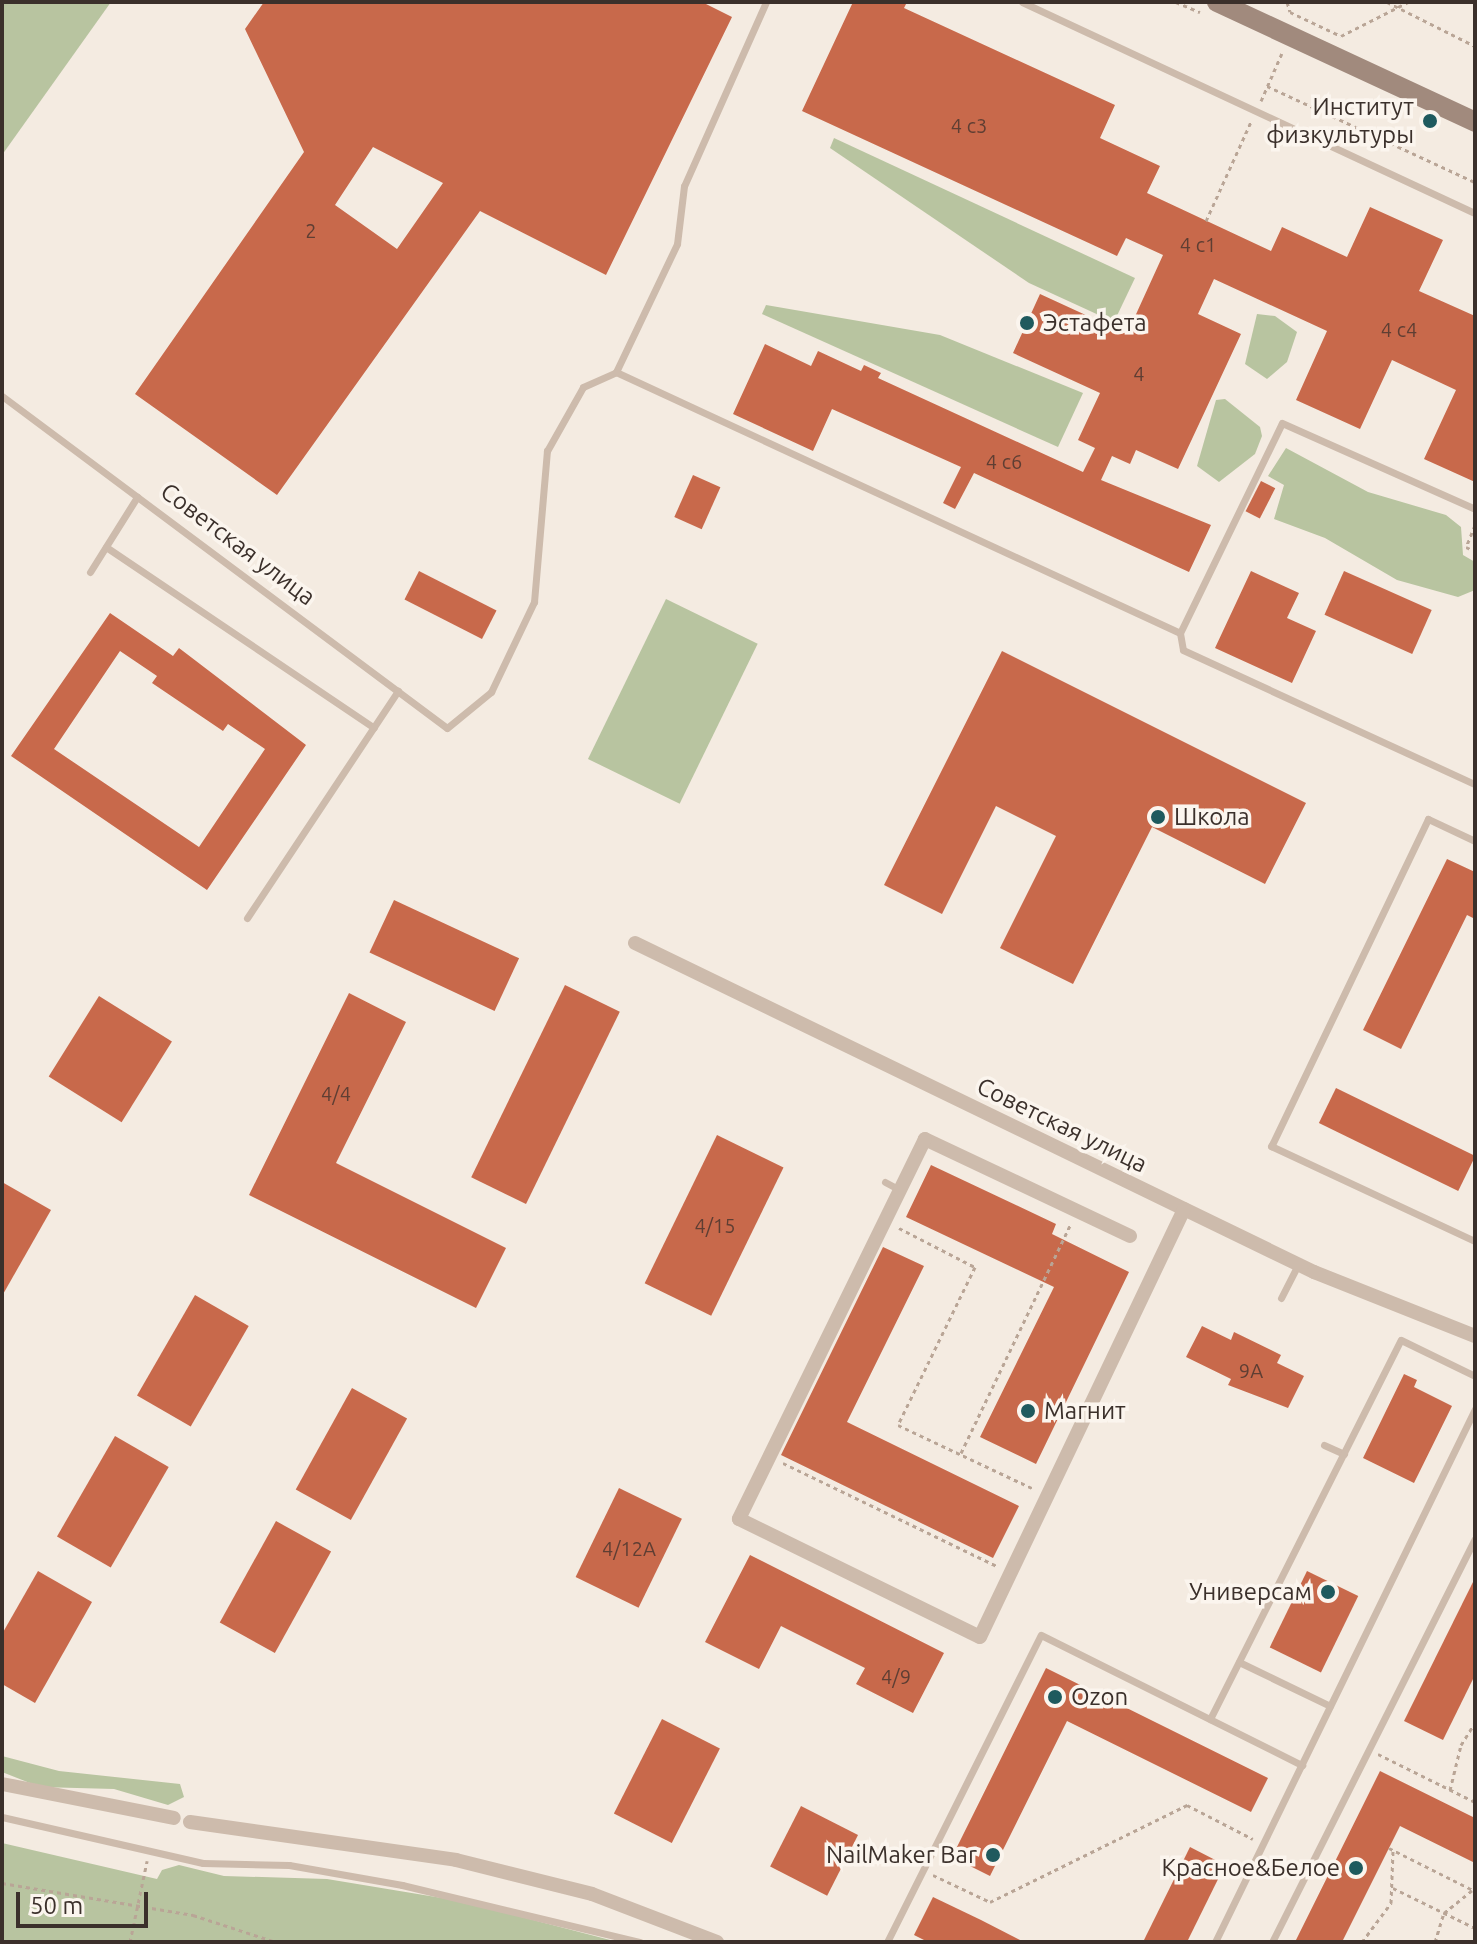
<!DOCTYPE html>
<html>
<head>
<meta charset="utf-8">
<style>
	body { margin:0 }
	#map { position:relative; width:1477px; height:1944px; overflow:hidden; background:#f4ebe1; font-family:Ubuntu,sans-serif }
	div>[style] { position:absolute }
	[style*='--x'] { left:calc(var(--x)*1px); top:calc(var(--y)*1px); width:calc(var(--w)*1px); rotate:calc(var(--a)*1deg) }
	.green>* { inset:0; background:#b8c4a0; transform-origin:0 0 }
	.building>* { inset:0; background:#c8694b; transform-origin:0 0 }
	.path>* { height:3px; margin-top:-1.5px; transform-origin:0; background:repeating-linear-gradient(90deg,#b9a596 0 4px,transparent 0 8px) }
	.lane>* { height:7px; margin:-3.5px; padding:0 3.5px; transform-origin:3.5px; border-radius:3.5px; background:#cdbbac }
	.street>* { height:14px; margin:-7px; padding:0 7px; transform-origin:7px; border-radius:7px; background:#cdbbac }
	.secondary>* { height:20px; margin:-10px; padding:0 10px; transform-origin:10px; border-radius:10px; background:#a18a7d }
	.dots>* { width:22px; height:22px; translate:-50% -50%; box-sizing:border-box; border:4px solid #fbf5ee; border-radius:50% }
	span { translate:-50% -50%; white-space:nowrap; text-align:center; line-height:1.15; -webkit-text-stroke:7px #fbf5ee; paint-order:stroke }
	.number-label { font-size:20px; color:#5e3e33 }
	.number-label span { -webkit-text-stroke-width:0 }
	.poi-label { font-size:24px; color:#3b302b }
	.right { translate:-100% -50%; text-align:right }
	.left { translate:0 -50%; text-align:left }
	.street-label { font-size:24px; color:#3b302b }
	.frame { position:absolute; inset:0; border:4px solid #3b302b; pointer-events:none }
	.scale { position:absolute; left:16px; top:1892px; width:132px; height:36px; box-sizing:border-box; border:4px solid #3b302b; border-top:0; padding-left:10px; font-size:24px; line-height:28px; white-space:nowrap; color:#3b302b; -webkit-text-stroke:6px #fbf5ee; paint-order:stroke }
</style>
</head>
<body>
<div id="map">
	<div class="green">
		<i style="clip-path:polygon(2px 2px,111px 2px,2px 155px)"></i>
		<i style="clip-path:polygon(834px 138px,1135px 278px,1114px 322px,1029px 283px,830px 148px)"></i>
		<i style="clip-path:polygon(766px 305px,940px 335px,1083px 393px,1058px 447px,762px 314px)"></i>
		<i style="clip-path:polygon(1257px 314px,1275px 316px,1297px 332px,1287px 362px,1267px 379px,1245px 364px)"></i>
		<i style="clip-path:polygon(1225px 399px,1260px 427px,1262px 436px,1255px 454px,1219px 482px,1197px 466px,1216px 400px)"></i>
		<i style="clip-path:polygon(1286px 448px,1368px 492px,1446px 515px,1461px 527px,1463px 555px,1475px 562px,1475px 590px,1458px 597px,1397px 580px,1325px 538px,1274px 519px,1284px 485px,1268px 476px)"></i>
		<i style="left:666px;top:599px;width:102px;height:178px;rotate:26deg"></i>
		<i style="clip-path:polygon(2px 1756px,59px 1771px,180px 1784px,184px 1797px,168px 1805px,114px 1789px,40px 1787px,2px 1772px)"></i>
		<i style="clip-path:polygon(2px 1843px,157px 1879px,162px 1870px,179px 1865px,224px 1876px,327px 1879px,460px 1901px,618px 1942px,2px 1942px)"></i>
	</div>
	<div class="building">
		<i style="clip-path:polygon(evenodd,264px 2px,702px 2px,732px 17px,606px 275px,480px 211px,277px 495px,135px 394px,304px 152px,245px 29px,264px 2px,373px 147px,443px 183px,397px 249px,335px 205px,373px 147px)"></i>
		<i style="clip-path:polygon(853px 2px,907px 2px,904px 8px,1115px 105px,1100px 138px,1160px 166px,1147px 193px,1271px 251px,1282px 227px,1347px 257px,1370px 207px,1443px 240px,1419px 291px,1475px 316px,1475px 482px,1424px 459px,1456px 390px,1392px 360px,1360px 429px,1296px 400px,1327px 331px,1214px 279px,1198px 314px,1241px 334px,1178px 469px,1136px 450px,1130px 464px,1112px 456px,1101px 480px,1211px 525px,1189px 572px,974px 473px,955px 509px,943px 503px,961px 467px,832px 409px,813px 451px,733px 414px,765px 344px,811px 366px,818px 351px,861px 371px,864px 365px,881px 373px,878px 378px,1083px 472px,1095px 448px,1078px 440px,1100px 393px,1013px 353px,1040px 294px,1127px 334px,1163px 255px,1126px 238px,1117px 256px,802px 111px)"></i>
		<i style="left:693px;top:475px;width:30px;height:46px;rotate:24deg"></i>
		<i style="left:1261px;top:481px;width:16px;height:34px;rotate:27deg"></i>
		<i style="left:419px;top:571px;width:87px;height:32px;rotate:27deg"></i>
		<i style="clip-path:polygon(1251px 571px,1299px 593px,1287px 618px,1316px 631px,1292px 683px,1215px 648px)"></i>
		<i style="left:1344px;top:571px;width:96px;height:48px;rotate:24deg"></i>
		<i style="clip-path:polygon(evenodd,110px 613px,173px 656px,179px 648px,306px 745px,207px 890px,11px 756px,110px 613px,120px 651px,157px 676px,152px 683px,223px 731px,228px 724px,265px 749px,199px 847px,54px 749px,120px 651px)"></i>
		<i style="clip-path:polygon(1002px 651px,1306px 803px,1265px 884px,1152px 827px,1073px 984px,1000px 948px,1056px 836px,996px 806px,942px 914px,884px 885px)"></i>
		<i style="clip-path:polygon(1447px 859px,1475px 872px,1475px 919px,1467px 915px,1401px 1049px,1363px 1030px)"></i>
		<i style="left:394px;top:900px;width:138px;height:58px;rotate:25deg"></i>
		<i style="left:565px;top:985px;width:61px;height:214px;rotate:26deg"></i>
		<i style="clip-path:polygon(349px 993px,406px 1022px,336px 1163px,506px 1248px,476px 1308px,249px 1195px)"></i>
		<i style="left:99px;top:996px;width:86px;height:95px;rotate:32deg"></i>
		<i style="left:1336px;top:1088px;width:155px;height:39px;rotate:26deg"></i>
		<i style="left:717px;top:1135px;width:74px;height:165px;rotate:26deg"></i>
		<i style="clip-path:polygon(931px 1165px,1056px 1224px,1052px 1234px,1129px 1272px,1036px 1464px,980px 1437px,1054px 1287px,906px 1217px)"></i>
		<i style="clip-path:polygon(2px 1182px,51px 1210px,2px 1296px)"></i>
		<i style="clip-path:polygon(883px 1247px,924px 1266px,847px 1422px,1019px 1506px,993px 1558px,781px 1455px)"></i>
		<i style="left:195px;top:1295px;width:62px;height:116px;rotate:30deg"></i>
		<i style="clip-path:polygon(1202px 1326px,1231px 1340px,1234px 1332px,1281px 1355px,1277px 1363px,1304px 1376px,1288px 1408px,1228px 1385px,1231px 1379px,1186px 1357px)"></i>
		<i style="clip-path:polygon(1404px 1374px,1417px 1380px,1414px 1387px,1452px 1406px,1414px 1483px,1363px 1458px)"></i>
		<i style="left:352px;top:1388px;width:63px;height:116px;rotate:29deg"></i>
		<i style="left:115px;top:1436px;width:62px;height:116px;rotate:30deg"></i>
		<i style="left:619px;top:1488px;width:70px;height:99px;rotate:26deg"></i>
		<i style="left:276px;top:1521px;width:63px;height:116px;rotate:29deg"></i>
		<i style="clip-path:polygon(750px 1555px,944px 1653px,913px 1713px,856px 1684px,865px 1668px,781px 1626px,759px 1669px,705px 1642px)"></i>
		<i style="clip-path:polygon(38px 1571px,92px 1602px,35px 1703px,2px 1684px,2px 1634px)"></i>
		<i style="left:1307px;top:1571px;width:57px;height:85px;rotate:26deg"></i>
		<i style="clip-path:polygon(1475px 1578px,1475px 1675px,1443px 1740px,1404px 1721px)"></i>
		<i style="clip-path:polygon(1046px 1668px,1268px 1778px,1251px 1812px,1067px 1721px,990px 1876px,952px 1857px)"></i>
		<i style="left:662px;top:1719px;width:65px;height:106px;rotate:27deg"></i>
		<i style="clip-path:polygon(1380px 1771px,1475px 1818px,1475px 1863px,1400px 1826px,1342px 1942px,1295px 1942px)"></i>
		<i style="left:801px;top:1806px;width:64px;height:68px;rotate:27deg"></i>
		<i style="clip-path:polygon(1190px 1847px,1225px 1865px,1187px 1942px,1143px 1942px)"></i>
		<i style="clip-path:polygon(933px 1897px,981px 1920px,1024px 1942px,928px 1942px,914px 1935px)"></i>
	</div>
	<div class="path">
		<i style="--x:1176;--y:2;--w:26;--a:23"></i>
		<i style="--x:1287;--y:2;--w:10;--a:73"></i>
		<i style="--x:1290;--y:12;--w:56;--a:25.2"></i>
		<i style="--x:1341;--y:36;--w:75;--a:-26.9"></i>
		<i style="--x:1387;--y:2;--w:98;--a:26.6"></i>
		<i style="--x:1267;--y:86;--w:229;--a:24.8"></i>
		<i style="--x:1261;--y:101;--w:52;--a:-66.4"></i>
		<i style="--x:1206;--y:221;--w:109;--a:-65.6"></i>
		<i style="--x:1475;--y:525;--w:24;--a:112"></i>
		<i style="--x:1466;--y:547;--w:10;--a:24"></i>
		<i style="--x:899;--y:1228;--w:85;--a:27.2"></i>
		<i style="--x:975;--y:1267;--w:176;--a:116"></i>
		<i style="--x:898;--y:1425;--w:148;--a:25.2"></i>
		<i style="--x:961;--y:1453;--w:253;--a:-64.4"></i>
		<i style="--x:783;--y:1463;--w:237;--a:25.7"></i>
		<i style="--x:1378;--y:1754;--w:108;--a:26.3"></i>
		<i style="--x:1450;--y:1790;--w:46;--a:-76.3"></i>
		<i style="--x:1461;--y:1745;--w:26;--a:-58"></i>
		<i style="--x:1389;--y:1848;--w:96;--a:26.6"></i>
		<i style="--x:933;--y:1875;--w:63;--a:25.3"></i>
		<i style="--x:990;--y:1902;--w:220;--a:-26.2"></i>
		<i style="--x:1187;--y:1805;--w:74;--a:27.3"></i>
		<i style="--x:2;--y:1883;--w:194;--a:9.5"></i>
		<i style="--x:193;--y:1915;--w:87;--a:18"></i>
		<i style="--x:1393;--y:1888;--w:91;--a:26"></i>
		<i style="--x:130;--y:1942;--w:83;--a:-78.1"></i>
		<i style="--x:1362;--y:1942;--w:49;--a:-53.4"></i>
		<i style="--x:1391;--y:1903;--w:52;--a:-87.8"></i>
		<i style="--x:1435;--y:1942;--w:30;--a:-73"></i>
		<i style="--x:1444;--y:1913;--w:36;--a:-39"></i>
	</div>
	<div class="lane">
		<i style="--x:766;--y:2;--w:201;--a:114"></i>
		<i style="--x:684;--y:186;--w:58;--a:96.9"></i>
		<i style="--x:677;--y:244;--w:142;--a:115.5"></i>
		<i style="--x:616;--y:372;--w:621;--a:24.83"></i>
		<i style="--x:1180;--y:633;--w:233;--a:-64.1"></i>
		<i style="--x:1282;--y:423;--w:211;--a:24"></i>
		<i style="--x:1022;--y:2;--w:500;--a:25"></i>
		<i style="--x:2;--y:396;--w:555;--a:36.73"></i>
		<i style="--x:447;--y:728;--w:57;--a:-39.3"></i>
		<i style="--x:491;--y:692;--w:100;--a:-64.5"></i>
		<i style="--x:534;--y:602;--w:152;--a:-85.1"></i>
		<i style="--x:547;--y:451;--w:73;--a:-60.6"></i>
		<i style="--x:583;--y:387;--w:36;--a:-24"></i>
		<i style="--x:106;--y:547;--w:323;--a:34"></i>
		<i style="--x:90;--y:572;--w:89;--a:-57.9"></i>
		<i style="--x:1180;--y:633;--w:17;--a:80"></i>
		<i style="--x:1183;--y:650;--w:321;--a:24.7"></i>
		<i style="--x:1475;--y:841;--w:52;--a:-154.9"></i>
		<i style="--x:1428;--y:819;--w:363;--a:115.6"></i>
		<i style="--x:1271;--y:1146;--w:225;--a:25"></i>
		<i style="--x:247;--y:918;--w:273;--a:-56.4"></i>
		<i style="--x:885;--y:1182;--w:17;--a:28"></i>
		<i style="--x:1281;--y:1298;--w:38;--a:-63"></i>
		<i style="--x:1324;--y:1445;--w:22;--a:24"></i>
		<i style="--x:1239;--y:1662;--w:101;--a:25.8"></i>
		<i style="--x:1210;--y:1719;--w:424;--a:-63.3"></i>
		<i style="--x:1401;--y:1340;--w:82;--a:25.9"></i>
		<i style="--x:2;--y:1817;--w:206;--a:12.9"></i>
		<i style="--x:203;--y:1863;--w:86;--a:1.3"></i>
		<i style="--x:289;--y:1865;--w:115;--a:10"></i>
		<i style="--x:402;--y:1885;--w:245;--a:13.5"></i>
		<i style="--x:887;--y:1942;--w:343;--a:-63.4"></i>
		<i style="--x:1041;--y:1635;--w:292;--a:26.5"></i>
		<i style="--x:1215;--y:1942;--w:593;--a:-64"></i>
		<i style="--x:1272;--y:1942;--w:451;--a:-63.3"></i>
	</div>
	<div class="street">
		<i style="--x:635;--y:943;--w:755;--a:25.85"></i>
		<i style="--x:1314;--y:1272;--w:173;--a:21.7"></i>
		<i style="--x:1130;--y:1236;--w:227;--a:-154.7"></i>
		<i style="--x:925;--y:1139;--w:423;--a:116.1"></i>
		<i style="--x:739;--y:1519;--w:268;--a:26.1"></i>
		<i style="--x:980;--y:1637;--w:474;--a:-64.5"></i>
		<i style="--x:2;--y:1784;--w:175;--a:11.2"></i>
		<i style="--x:190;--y:1822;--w:269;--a:8.1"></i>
		<i style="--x:456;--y:1860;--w:140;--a:14"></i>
		<i style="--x:592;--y:1894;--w:134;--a:21"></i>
	</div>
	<div class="secondary">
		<i style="--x:1217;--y:2;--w:285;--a:24.9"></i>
	</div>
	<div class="dots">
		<i style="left:1430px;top:121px;background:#1f5a5e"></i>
		<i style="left:1027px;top:323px;background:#1f5a5e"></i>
		<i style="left:1158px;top:817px;background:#1f5a5e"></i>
		<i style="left:1028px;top:1411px;background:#1f5a5e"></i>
		<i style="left:1328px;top:1592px;background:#1f5a5e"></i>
		<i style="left:1055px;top:1697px;background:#1f5a5e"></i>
		<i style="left:993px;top:1855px;background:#1f5a5e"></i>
		<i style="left:1356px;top:1868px;background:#1f5a5e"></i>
	</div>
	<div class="number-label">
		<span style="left:969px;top:125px">4 с3</span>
		<span style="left:311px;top:230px">2</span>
		<span style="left:1198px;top:244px">4 с1</span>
		<span style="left:1399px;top:329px">4 с4</span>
		<span style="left:1139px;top:373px">4</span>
		<span style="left:1004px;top:461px">4 c6</span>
		<span style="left:336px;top:1093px">4/4</span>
		<span style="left:715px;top:1225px">4/15</span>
		<span style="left:1251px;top:1370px">9А</span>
		<span style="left:629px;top:1548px">4/12А</span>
		<span style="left:896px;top:1676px">4/9</span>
	</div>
	<div class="poi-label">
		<span class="right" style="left:1414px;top:121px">Институт<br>физкультуры</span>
		<span class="left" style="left:1043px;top:323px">Эстафета</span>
		<span class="left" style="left:1174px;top:817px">Школа</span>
		<span class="left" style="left:1044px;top:1411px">Магнит</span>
		<span class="right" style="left:1312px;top:1592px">Универсам</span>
		<span class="left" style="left:1071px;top:1697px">Ozon</span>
		<span class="right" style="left:977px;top:1855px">NailMaker Bar</span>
		<span class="right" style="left:1340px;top:1868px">Красное&amp;Белое</span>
	</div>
	<div class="street-label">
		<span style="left:238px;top:544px;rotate:37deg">Советская улица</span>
		<span style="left:1062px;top:1125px;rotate:26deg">Советская улица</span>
	</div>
	<div class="frame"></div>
	<div class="scale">50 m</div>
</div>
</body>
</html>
